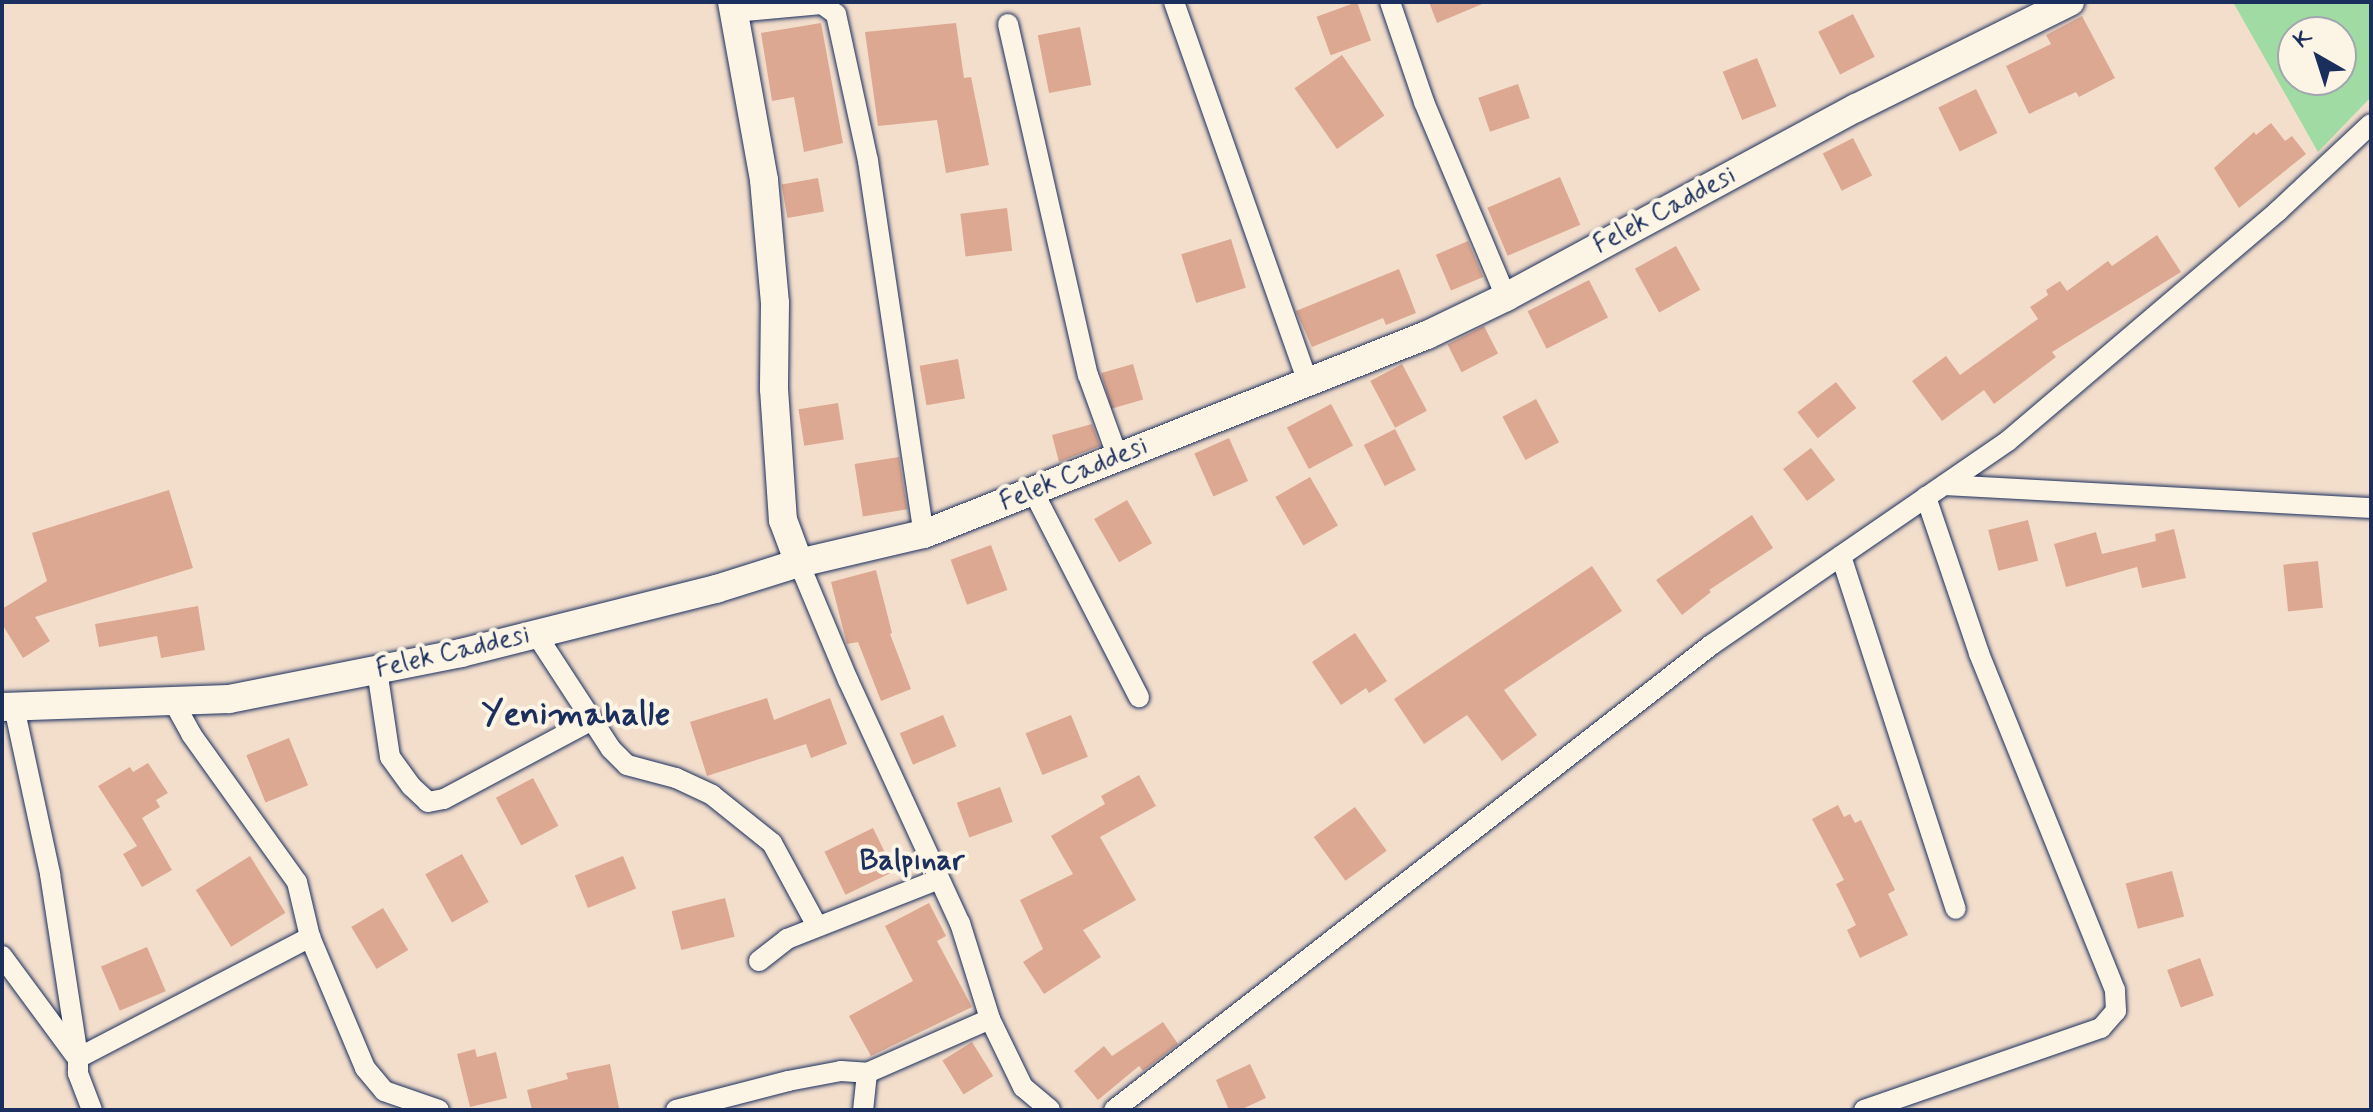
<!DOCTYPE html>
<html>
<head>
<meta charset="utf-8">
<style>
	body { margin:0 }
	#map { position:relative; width:2373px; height:1112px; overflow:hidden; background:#f3decc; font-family:Mynerve,sans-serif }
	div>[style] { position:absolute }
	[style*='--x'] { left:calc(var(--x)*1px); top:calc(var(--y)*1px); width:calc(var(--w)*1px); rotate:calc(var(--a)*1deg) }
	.green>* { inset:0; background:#9fdba2 }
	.building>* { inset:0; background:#dda892; transform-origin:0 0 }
	.roads { filter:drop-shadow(0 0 2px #1b2f5e) drop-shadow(0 0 2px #1b2f5e) }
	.street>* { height:20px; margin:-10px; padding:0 10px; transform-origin:10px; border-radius:10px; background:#fcf5e5 }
	.secondary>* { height:28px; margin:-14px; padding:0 14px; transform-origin:14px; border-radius:14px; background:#fcf5e5 }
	span { translate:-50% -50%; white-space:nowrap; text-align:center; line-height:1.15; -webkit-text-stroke:8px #fcf5e5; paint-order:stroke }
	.street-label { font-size:26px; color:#1b2f5e }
	.quarter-label { font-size:30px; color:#1b2f5e; font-weight:700 }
	.district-label { font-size:34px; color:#1b2f5e; font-weight:700 }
	.frame { position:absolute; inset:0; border:4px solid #1b2f5e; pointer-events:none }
	.north { position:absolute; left:2277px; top:16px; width:80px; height:80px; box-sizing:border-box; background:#fcf5e5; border:2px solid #a2a6af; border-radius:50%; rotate:321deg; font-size:22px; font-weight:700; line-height:32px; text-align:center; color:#1b2f5e }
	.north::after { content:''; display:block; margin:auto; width:28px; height:36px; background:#1b2f5e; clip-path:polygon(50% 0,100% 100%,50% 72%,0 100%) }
</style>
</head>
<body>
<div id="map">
	<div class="green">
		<i style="clip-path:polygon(evenodd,2233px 2px,2371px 2px,2371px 97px,2318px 152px,2233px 2px,2293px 32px,2341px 32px,2341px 80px,2293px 80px,2293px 32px)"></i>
	</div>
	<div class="building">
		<i style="left:1357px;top:2px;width:41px;height:43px;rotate:70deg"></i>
		<i style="clip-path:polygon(1429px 2px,1487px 2px,1437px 23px)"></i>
		<i style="left:1853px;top:14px;width:48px;height:39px;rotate:63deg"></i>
		<i style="clip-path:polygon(2082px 16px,2115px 78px,2079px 97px,2076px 92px,2029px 114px,2006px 66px,2051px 44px,2046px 35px)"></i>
		<i style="clip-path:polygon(821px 23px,843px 143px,804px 152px,794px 97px,772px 101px,761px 33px)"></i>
		<i style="clip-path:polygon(956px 23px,964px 78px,971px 77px,989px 165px,946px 173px,937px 120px,878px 126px,865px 32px)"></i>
		<i style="left:1080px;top:27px;width:59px;height:43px;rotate:79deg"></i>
		<i style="left:1342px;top:55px;width:74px;height:58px;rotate:55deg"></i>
		<i style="left:1757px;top:58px;width:52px;height:37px;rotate:68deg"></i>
		<i style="left:1518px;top:84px;width:36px;height:42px;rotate:71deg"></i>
		<i style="left:1976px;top:89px;width:49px;height:42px;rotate:64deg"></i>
		<i style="clip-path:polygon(2271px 123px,2285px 141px,2292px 136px,2306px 154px,2239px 208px,2214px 168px,2254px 132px,2256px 135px)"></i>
		<i style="left:1853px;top:138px;width:42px;height:34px;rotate:63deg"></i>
		<i style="left:1560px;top:177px;width:52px;height:79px;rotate:67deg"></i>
		<i style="left:818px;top:178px;width:34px;height:37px;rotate:80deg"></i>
		<i style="left:1007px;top:208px;width:43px;height:47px;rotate:83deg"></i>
		<i style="clip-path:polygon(2157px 235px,2181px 272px,2052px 352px,2056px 357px,1994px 404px,1984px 390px,1942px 421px,1912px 381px,1946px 356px,1960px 375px,2038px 319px,2030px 307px,2048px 295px,2046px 290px,2060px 281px,2067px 291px,2108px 261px,2112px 266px)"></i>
		<i style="left:1231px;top:239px;width:51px;height:52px;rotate:73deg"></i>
		<i style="left:1468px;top:241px;width:39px;height:35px;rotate:67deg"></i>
		<i style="left:1676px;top:246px;width:50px;height:47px;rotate:61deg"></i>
		<i style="clip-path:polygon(1399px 269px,1416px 313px,1386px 325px,1383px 318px,1312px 347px,1296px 311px)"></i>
		<i style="left:1589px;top:280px;width:42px;height:69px;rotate:63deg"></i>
		<i style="left:1484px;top:326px;width:31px;height:41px;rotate:63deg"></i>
		<i style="left:958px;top:359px;width:40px;height:39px;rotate:80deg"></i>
		<i style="left:1133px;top:364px;width:37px;height:33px;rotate:74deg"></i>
		<i style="left:1402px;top:364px;width:53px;height:36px;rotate:62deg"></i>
		<i style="left:1836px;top:382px;width:33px;height:49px;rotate:52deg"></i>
		<i style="left:1536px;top:399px;width:49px;height:38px;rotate:62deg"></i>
		<i style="left:838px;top:403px;width:37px;height:40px;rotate:81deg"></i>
		<i style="left:1331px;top:404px;width:47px;height:50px;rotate:62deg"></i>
		<i style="clip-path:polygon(1092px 424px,1100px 446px,1059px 462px,1052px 435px)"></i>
		<i style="left:1395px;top:429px;width:46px;height:35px;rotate:63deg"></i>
		<i style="left:1229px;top:438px;width:47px;height:38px;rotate:66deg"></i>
		<i style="left:1811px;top:448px;width:40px;height:35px;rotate:53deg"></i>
		<i style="left:899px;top:457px;width:53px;height:45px;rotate:81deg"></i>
		<i style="left:1310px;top:477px;width:56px;height:40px;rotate:60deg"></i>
		<i style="clip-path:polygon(169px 490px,193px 568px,35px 617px,50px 641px,23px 658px,2px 624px,2px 609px,47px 581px,32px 533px)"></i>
		<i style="left:1127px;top:500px;width:50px;height:38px;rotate:60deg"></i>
		<i style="clip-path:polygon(1752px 515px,1773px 548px,1709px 590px,1711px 592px,1682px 615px,1656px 580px)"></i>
		<i style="left:2028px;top:520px;width:42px;height:41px;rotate:76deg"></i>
		<i style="clip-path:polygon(2174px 529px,2186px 578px,2142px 588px,2137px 567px,2066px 587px,2054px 544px,2096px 532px,2102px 554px,2156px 541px,2155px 534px)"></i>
		<i style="left:991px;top:545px;width:48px;height:43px;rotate:70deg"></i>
		<i style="left:2318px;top:561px;width:47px;height:35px;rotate:84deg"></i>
		<i style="clip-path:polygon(1592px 566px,1622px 611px,1504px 690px,1537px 735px,1502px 761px,1467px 715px,1424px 744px,1394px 699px)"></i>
		<i style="clip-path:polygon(876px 570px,892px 633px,890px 634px,911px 689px,881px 701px,858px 642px,847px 644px,831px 582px)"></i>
		<i style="clip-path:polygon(198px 606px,205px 650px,161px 658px,157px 636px,99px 647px,95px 624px)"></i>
		<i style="clip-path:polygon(1355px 633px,1387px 681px,1369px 693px,1366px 688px,1341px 705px,1312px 662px)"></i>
		<i style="clip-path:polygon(767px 698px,774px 720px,830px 698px,847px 744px,811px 758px,806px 744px,707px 776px,690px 722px)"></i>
		<i style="left:943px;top:715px;width:34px;height:47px;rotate:67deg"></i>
		<i style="left:1071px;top:715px;width:45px;height:49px;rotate:68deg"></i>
		<i style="left:289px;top:738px;width:51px;height:46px;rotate:68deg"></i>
		<i style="clip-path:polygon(148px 763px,168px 793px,156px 800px,160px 807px,142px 818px,172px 870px,142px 887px,123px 854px,137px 846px,98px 786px,130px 767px,133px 772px)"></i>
		<i style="clip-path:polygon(1139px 775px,1156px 806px,1100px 837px,1136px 900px,1083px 930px,1101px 957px,1044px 994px,1023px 962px,1043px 949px,1020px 900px,1073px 874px,1051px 836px,1105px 804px,1101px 796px)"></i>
		<i style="left:533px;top:778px;width:54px;height:42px;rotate:62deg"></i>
		<i style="left:1000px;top:787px;width:37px;height:46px;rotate:70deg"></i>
		<i style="clip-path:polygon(1838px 805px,1844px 817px,1850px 814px,1855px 823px,1861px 820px,1895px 890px,1888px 894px,1908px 935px,1860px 958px,1847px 930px,1856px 925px,1836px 884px,1844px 880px,1812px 819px)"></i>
		<i style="left:1355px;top:807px;width:54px;height:51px;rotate:54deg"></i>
		<i style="left:873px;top:828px;width:48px;height:54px;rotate:64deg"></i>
		<i style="left:462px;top:854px;width:55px;height:42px;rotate:61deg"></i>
		<i style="left:250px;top:856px;width:67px;height:64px;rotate:58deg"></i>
		<i style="left:623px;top:856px;width:35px;height:52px;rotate:68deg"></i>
		<i style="left:2172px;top:871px;width:47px;height:48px;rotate:75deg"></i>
		<i style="left:725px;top:898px;width:40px;height:55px;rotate:76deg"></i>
		<i style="clip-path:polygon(929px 903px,946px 936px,937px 941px,972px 1007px,871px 1056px,849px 1016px,913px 981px,885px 926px)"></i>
		<i style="left:383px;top:908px;width:49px;height:37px;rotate:59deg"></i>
		<i style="left:147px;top:947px;width:48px;height:50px;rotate:67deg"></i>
		<i style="left:2200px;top:958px;width:40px;height:35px;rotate:70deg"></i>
		<i style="clip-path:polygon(1163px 1022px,1178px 1044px,1143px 1071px,1139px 1066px,1098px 1100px,1074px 1071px,1104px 1046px,1112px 1056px)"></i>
		<i style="left:972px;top:1042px;width:40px;height:35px;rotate:58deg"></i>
		<i style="clip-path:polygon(475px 1049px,477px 1057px,496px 1052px,507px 1098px,470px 1107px,457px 1054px)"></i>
		<i style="clip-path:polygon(610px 1064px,619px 1108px,532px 1110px,527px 1090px,568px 1079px,566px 1073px)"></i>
		<i style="clip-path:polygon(1250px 1064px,1266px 1098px,1240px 1110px,1229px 1110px,1216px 1080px)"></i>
	</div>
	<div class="roads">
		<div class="street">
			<i style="--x:1174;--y:2;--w:404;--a:70.6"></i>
			<i style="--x:1390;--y:2;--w:106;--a:71.2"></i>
			<i style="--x:1424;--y:102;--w:212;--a:67.2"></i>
			<i style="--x:734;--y:12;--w:88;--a:-5.2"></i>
			<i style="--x:822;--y:4;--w:17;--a:36"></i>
			<i style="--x:836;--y:14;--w:150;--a:77.7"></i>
			<i style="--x:868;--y:161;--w:377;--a:81.5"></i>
			<i style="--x:1008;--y:24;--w:360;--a:77.2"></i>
			<i style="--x:1088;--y:375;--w:88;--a:70.1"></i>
			<i style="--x:1945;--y:485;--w:427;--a:3.1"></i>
			<i style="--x:1033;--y:491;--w:232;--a:62.8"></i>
			<i style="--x:1841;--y:556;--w:371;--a:72"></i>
			<i style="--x:799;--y:563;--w:127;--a:67.3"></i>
			<i style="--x:848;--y:680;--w:268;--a:65.3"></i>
			<i style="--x:960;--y:923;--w:101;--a:72.6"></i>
			<i style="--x:990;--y:1019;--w:134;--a:156.3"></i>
			<i style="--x:867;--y:1073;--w:37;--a:96"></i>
			<i style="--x:536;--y:634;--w:137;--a:56.9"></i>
			<i style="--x:611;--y:749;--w:23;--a:45"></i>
			<i style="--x:627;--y:765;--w:51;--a:14.9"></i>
			<i style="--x:676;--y:778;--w:40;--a:25"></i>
			<i style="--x:712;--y:795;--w:77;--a:38.7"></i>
			<i style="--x:772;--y:843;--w:94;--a:61.5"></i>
			<i style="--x:377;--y:670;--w:88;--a:81.5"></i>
			<i style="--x:390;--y:757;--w:36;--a:54"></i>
			<i style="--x:411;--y:786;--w:23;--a:43"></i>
			<i style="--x:428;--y:802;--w:16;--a:-11"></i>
			<i style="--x:444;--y:799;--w:166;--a:-28.1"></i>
			<i style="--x:173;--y:701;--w:38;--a:61"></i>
			<i style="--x:191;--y:734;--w:182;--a:54.4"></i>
			<i style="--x:297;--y:882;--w:57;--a:76.7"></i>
			<i style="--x:310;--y:937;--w:142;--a:67.2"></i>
			<i style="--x:365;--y:1068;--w:30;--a:50"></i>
			<i style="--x:384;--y:1091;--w:58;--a:19.1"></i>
			<i style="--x:14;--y:707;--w:171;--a:77.8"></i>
			<i style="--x:50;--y:874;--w:186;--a:81.3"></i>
			<i style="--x:2;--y:956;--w:123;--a:53.6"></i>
			<i style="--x:759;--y:961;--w:36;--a:-38"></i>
			<i style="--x:787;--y:939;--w:163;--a:-21.5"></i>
			<i style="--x:990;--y:1019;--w:76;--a:64.1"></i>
			<i style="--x:1023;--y:1087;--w:35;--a:40"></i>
			<i style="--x:92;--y:1110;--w:40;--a:-111"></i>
			<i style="--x:78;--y:1073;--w:15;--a:-90"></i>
			<i style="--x:78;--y:1058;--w:262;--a:-27.5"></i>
			<i style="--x:676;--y:1110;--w:116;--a:-14.5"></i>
			<i style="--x:788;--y:1081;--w:54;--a:-10.7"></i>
			<i style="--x:841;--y:1071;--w:26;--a:4"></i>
			<i style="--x:1114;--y:1110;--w:757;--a:-37.91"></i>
			<i style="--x:1711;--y:645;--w:360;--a:-34.5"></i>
			<i style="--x:2008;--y:441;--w:355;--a:-40.4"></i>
			<i style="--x:2278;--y:211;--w:127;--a:-43.1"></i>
			<i style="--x:1864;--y:1110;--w:251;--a:-19.1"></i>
			<i style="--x:2101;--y:1028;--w:23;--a:-49"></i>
			<i style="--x:2116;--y:1011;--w:21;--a:-93"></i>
			<i style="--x:2115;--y:990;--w:363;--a:-112"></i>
			<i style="--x:1979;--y:653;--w:165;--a:-108.8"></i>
		</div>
		<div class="secondary">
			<i style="--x:732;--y:2;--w:181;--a:79.8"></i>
			<i style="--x:764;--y:180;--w:123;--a:84.9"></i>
			<i style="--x:775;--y:303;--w:86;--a:90.7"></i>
			<i style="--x:774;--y:389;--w:131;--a:86.1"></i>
			<i style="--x:783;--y:520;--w:46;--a:69.6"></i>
			<i style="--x:2;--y:707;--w:227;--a:-2"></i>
			<i style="--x:229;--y:699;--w:237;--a:-11.2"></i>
			<i style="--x:461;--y:653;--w:263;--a:-14.1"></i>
			<i style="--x:716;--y:589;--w:87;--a:-17.4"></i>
			<i style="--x:799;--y:563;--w:128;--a:-13.1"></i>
			<i style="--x:924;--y:534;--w:541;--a:-21.59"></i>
			<i style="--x:1427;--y:335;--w:88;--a:-25.7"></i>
			<i style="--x:1506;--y:297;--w:398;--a:-28.4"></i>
			<i style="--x:1856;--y:108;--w:239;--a:-26.4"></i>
		</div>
	</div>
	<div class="street-label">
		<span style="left:1665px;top:211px;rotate:-28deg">Felek Caddesi</span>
		<span style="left:1074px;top:475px;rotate:-22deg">Felek Caddesi</span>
		<span style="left:453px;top:653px;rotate:-13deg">Felek Caddesi</span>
	</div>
	<div class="quarter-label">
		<span style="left:912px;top:861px">Balpınar</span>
	</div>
	<div class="district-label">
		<span style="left:576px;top:715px">Yenimahalle</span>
	</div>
	<div class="frame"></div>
	<div class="north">K</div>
</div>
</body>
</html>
